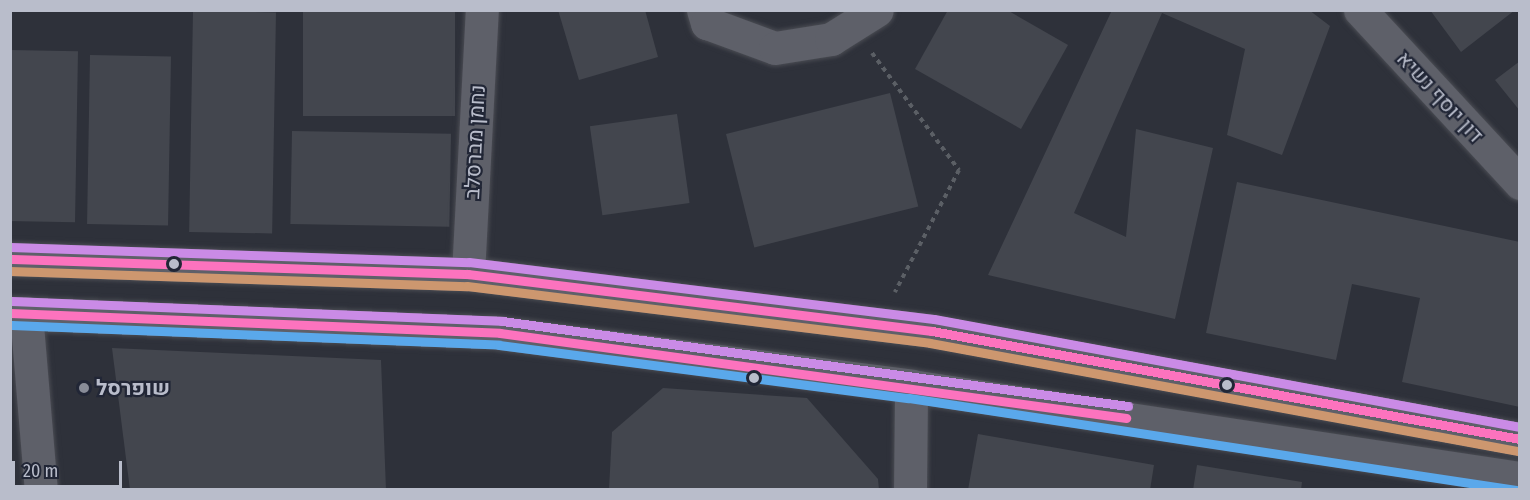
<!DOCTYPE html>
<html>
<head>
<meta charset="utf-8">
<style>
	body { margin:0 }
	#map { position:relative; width:1530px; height:500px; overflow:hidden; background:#2e313a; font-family:"Fira Sans Condensed",Heebo,sans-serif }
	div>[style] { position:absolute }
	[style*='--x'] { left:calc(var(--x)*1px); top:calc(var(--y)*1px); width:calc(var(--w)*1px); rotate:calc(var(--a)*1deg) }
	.building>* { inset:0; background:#43464e; transform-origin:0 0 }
	.path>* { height:4px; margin-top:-2px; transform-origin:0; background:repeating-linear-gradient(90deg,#5b5f65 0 4.5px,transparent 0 9px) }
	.roads { filter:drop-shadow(0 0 2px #4a4c53) drop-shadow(0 0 2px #4a4c53) }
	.minor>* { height:33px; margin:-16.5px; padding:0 16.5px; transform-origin:16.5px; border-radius:16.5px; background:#5e6069 }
	.bus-1>* { height:9px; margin:-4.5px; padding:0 4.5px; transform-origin:4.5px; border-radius:4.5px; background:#fc73be }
	.bus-2>* { height:9px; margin:-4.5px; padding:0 4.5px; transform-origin:4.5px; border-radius:4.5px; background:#cd976f }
	.bus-3>* { height:9px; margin:-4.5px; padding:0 4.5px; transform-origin:4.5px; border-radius:4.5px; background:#ca8be6 }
	.bus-4>* { height:9px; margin:-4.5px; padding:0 4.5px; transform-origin:4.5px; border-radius:4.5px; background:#5aa8eb }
	.dots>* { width:16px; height:16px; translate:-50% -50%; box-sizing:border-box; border:3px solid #212636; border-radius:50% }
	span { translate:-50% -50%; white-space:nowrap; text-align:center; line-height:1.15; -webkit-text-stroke:4.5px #212636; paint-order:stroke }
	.street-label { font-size:21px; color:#b9bdcb }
	.poi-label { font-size:21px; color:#b9bdcb; font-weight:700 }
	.left { translate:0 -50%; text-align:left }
	.frame { position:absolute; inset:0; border:12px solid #b9bdcb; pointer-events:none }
	.scale { position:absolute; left:12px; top:461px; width:110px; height:27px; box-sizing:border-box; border:3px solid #b9bdcb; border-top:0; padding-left:8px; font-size:18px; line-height:21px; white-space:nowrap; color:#b9bdcb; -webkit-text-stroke:4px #212636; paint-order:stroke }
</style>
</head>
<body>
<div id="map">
	<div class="building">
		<i style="left:303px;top:10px;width:152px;height:106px"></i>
		<i style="clip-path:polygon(558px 10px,645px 10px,658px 57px,579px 80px)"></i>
		<i style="clip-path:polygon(948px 10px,1007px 10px,1068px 45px,1021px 129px,915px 69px)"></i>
		<i style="clip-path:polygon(1112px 10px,1309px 10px,1330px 26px,1282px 155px,1227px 135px,1245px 49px,1162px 13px,1074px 213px,1126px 237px,1136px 129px,1213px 148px,1175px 319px,988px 275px)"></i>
		<i style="clip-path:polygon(1430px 10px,1515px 10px,1461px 52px)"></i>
		<i style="left:193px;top:11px;width:83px;height:221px;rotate:1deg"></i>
		<i style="left:10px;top:50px;width:68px;height:171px;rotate:1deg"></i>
		<i style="left:90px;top:55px;width:81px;height:169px;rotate:1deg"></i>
		<i style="clip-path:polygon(1520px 61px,1520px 111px,1495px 80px)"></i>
		<i style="left:890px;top:93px;width:117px;height:169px;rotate:76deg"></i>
		<i style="left:677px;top:114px;width:90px;height:88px;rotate:82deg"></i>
		<i style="left:292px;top:131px;width:159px;height:93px;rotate:1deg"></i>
		<i style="clip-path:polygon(1237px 182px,1520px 242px,1520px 407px,1402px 382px,1420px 298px,1352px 284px,1336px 360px,1206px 333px)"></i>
		<i style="clip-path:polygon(112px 348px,381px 360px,386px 490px,130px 490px)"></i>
		<i style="clip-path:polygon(663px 388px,807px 398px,878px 479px,879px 490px,609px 490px,612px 432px)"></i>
		<i style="clip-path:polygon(978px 434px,1154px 465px,1150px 490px,968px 490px)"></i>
		<i style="clip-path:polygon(1197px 465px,1302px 482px,1301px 490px,1193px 490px)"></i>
	</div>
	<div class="path">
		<i style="--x:872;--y:53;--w:146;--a:53.4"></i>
		<i style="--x:959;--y:170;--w:138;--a:117.7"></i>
	</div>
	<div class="roads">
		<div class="minor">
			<i style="--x:703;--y:10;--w:14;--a:73"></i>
			<i style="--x:707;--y:23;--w:72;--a:20.2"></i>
			<i style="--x:775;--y:48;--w:57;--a:-9.1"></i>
			<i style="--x:831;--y:39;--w:54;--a:-32.2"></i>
			<i style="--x:1360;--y:10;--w:236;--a:47.2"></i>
			<i style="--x:10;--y:259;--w:458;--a:1.9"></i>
			<i style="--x:468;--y:274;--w:467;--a:7"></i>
			<i style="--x:932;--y:331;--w:598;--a:10.41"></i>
			<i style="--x:468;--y:274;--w:264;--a:-87"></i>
			<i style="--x:10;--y:313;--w:490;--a:2.3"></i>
			<i style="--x:500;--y:333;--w:414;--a:7.3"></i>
			<i style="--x:911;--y:386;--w:616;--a:8.59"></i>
			<i style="--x:26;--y:313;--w:178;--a:85.2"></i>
			<i style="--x:910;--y:490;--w:104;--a:-89.4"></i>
		</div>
	</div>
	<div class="bus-1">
		<i style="--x:10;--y:259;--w:458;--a:1.9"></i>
		<i style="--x:468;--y:274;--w:467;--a:7"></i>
		<i style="--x:932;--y:331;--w:598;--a:10.41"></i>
		<i style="--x:10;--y:313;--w:490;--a:2.3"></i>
		<i style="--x:500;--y:333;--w:632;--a:7.73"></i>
	</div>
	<div class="bus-2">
		<i style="--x:10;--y:271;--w:457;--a:1.9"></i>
		<i style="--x:467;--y:286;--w:466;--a:7"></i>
		<i style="--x:930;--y:343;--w:598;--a:10.41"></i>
	</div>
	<div class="bus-3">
		<i style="--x:10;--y:247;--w:459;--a:1.9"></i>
		<i style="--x:469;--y:262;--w:468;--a:7"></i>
		<i style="--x:934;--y:319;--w:596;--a:10.44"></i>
		<i style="--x:10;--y:301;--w:492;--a:2.3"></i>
		<i style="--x:502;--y:321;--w:632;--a:7.73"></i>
	</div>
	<div class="bus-4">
		<i style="--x:10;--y:325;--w:489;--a:2.3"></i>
		<i style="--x:499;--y:345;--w:413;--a:7.4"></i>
		<i style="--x:909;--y:398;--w:614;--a:8.62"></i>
	</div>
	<div class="dots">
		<i style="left:174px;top:264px;background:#b9bdcb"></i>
		<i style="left:754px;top:378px;background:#b9bdcb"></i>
		<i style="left:1227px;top:385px;background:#b9bdcb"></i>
		<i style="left:84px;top:388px;background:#888c98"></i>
	</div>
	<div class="street-label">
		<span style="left:1440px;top:97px;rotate:47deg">דון יוסף נשיא</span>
		<span style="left:475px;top:142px;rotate:-87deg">נחמן מברסלב</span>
	</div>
	<div class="poi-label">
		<span class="left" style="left:96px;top:388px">שופרסל</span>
	</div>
	<div class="frame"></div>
	<div class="scale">20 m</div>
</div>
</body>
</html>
